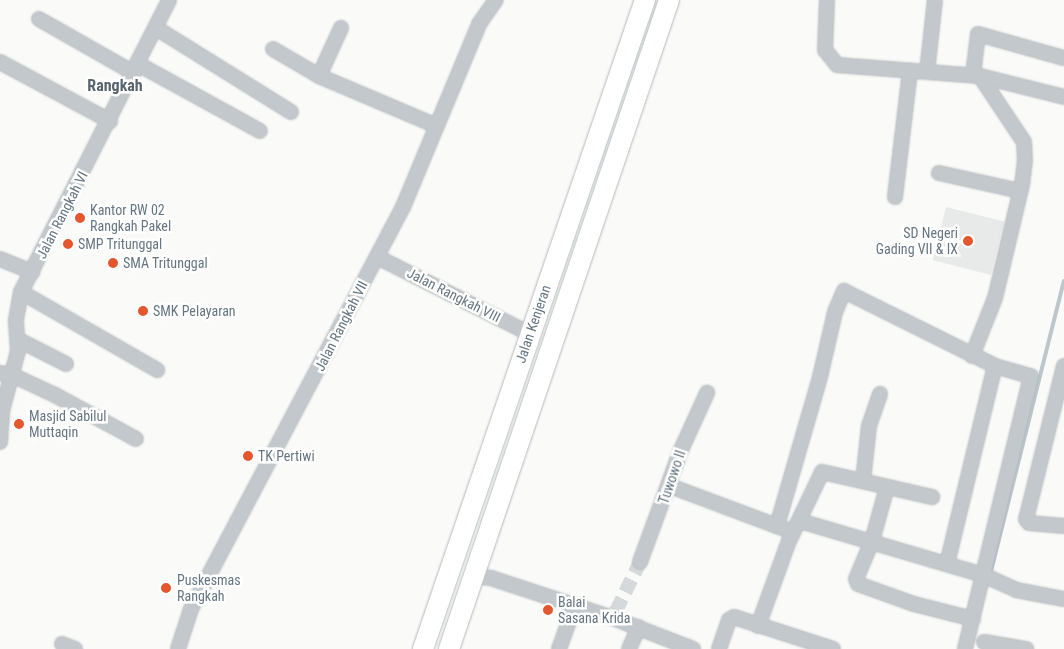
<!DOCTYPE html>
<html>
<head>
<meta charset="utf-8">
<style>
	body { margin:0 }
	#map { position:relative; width:1064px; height:649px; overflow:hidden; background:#fafaf8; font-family:"Roboto Condensed",sans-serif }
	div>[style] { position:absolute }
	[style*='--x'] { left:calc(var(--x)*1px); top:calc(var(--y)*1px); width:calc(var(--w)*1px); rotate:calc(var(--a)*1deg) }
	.built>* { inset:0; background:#e8e9e9; transform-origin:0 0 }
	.stream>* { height:4px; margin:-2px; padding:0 2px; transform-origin:2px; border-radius:2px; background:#bbc7cb }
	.minor-tunnel>* { height:14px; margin-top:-7px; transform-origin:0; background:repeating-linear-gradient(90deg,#d5d9db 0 14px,transparent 0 21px) }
	.roads { filter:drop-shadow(0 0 1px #b4b9bd) drop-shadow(0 0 1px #b4b9bd) }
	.minor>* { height:14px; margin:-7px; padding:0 7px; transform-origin:7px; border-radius:7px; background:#c3c8cc }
	.highway>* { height:20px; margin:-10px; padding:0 10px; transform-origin:10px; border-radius:10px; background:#fff }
	.dots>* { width:14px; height:14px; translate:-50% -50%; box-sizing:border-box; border:2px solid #fff; border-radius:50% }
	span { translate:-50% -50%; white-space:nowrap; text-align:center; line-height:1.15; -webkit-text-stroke:5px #fff; paint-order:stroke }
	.poi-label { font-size:14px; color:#657683 }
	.left { translate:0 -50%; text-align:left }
	.right { translate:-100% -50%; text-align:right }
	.street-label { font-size:14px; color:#657683 }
	.quarter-label { font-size:16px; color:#57646e; font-weight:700 }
</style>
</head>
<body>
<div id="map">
	<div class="built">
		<i style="left:946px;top:207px;width:60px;height:55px;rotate:14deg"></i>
	</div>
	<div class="stream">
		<i style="--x:990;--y:575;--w:303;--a:-75.9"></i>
	</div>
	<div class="minor-tunnel">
		<i style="--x:616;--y:611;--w:55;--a:-63.9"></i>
	</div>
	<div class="roads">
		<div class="minor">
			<i style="--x:827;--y:0;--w:50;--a:92.3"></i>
			<i style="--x:825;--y:50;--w:19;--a:51"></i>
			<i style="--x:837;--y:65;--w:143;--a:4.4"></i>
			<i style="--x:980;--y:76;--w:87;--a:14"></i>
			<i style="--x:39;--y:19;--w:109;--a:29.6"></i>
			<i style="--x:156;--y:28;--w:159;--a:31.9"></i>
			<i style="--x:273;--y:49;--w:53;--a:30.4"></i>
			<i style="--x:319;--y:76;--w:128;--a:23"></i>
			<i style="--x:0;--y:62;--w:125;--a:28.2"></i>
			<i style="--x:138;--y:64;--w:139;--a:28.8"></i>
			<i style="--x:927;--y:72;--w:72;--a:-83.7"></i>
			<i style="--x:973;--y:75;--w:41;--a:-83"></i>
			<i style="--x:978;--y:34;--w:89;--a:15.6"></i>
			<i style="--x:319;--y:76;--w:53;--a:-65.4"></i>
			<i style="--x:939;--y:173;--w:83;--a:12.5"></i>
			<i style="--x:895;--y:197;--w:127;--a:-83.2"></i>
			<i style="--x:377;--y:257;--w:171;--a:26.7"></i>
			<i style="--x:0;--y:259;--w:35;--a:22"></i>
			<i style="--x:21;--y:292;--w:157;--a:29.8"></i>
			<i style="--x:17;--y:339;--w:55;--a:27"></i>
			<i style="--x:972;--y:356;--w:62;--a:-68.4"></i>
			<i style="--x:995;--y:298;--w:116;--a:-76.6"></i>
			<i style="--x:1022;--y:185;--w:24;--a:-83"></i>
			<i style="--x:1025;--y:161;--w:19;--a:-93"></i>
			<i style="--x:1024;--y:142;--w:79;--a:-123.7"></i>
			<i style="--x:1064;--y:366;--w:158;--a:103.9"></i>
			<i style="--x:1026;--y:519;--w:5;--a:53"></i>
			<i style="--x:1029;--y:523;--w:35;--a:5"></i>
			<i style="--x:0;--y:373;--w:12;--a:9"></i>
			<i style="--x:12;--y:375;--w:47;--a:24.9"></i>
			<i style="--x:55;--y:395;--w:92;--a:28.5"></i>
			<i style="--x:0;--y:442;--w:31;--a:-86"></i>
			<i style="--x:2;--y:411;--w:62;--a:-75.1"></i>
			<i style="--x:18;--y:351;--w:31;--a:-94"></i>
			<i style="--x:16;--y:320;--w:28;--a:-80"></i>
			<i style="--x:21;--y:292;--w:327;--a:-63.1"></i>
			<i style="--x:863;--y:481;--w:55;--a:-83.8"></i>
			<i style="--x:869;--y:426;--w:34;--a:-71"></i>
			<i style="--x:670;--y:486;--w:123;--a:20.5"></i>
			<i style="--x:887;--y:487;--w:56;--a:105.5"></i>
			<i style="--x:872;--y:541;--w:41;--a:112.8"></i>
			<i style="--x:856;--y:579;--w:5;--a:68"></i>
			<i style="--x:858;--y:584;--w:59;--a:19.7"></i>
			<i style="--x:914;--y:604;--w:61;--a:14.3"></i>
			<i style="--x:800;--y:521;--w:191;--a:16.4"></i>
			<i style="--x:983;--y:575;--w:36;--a:24"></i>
			<i style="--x:1016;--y:590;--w:49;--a:10.6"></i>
			<i style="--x:777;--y:526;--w:155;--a:-73.9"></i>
			<i style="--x:820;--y:377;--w:67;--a:-77"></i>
			<i style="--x:835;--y:312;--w:23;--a:-67"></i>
			<i style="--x:844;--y:291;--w:169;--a:26.4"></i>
			<i style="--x:995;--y:366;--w:37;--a:16"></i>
			<i style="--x:1031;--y:376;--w:281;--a:103.6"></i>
			<i style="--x:640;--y:562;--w:119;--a:-69.9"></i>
			<i style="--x:681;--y:450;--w:63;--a:-65.5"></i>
			<i style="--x:947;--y:564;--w:204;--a:-76.4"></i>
			<i style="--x:474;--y:576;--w:17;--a:7"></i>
			<i style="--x:491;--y:578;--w:128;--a:18.2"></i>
			<i style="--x:613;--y:618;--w:86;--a:21.2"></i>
			<i style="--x:758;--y:626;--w:90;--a:-70"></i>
			<i style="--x:789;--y:541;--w:76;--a:-64.4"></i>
			<i style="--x:822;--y:472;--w:113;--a:12.8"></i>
			<i style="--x:984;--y:642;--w:43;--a:9.5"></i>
			<i style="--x:62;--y:644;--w:14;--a:21"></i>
			<i style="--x:178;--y:649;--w:42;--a:-72"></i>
			<i style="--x:191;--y:609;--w:454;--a:-62.2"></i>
			<i style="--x:403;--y:207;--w:198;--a:-67.4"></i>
			<i style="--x:479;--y:24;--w:29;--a:-55"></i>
			<i style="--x:559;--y:649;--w:47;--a:-70"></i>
			<i style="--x:629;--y:649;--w:24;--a:-66"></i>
			<i style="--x:719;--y:649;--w:31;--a:-71"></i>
			<i style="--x:729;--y:620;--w:6;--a:-31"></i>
			<i style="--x:734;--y:617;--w:104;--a:17.9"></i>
		</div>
		<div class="highway">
			<i style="--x:423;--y:649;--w:686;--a:-71.12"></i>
			<i style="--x:449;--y:649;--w:685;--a:-71.27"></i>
		</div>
	</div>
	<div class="dots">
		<i style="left:80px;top:218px;background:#e4572e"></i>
		<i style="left:968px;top:241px;background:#e4572e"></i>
		<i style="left:68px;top:244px;background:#e4572e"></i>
		<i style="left:113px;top:263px;background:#e4572e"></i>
		<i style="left:143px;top:311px;background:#e4572e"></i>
		<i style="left:19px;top:424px;background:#e4572e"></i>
		<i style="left:248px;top:456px;background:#e4572e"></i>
		<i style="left:166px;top:588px;background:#e4572e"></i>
		<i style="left:548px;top:610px;background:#e4572e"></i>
	</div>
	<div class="poi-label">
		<span class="left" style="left:90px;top:218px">Kantor RW 02<br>Rangkah Pakel</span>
		<span class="right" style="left:958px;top:241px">SD Negeri<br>Gading VII &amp; IX</span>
		<span class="left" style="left:78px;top:244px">SMP Tritunggal</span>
		<span class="left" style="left:123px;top:263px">SMA Tritunggal</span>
		<span class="left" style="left:153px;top:311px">SMK Pelayaran</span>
		<span class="left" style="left:29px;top:424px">Masjid Sabilul<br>Muttaqin</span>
		<span class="left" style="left:258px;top:456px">TK Pertiwi</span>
		<span class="left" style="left:177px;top:588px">Puskesmas<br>Rangkah</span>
		<span class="left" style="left:558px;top:610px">Balai<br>Sasana Krida</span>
	</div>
	<div class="street-label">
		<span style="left:62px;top:215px;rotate:-63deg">Jalan Rangkah VI</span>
		<span style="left:454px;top:295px;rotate:27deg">Jalan Rangkah VIII</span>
		<span style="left:533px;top:324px;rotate:-71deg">Jalan Kenjeran</span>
		<span style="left:341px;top:326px;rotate:-63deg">Jalan Rangkah VII</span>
		<span style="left:672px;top:477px;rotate:-71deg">Tuwowo II</span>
	</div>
	<div class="quarter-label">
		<span style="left:115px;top:86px">Rangkah</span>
	</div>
</div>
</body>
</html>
